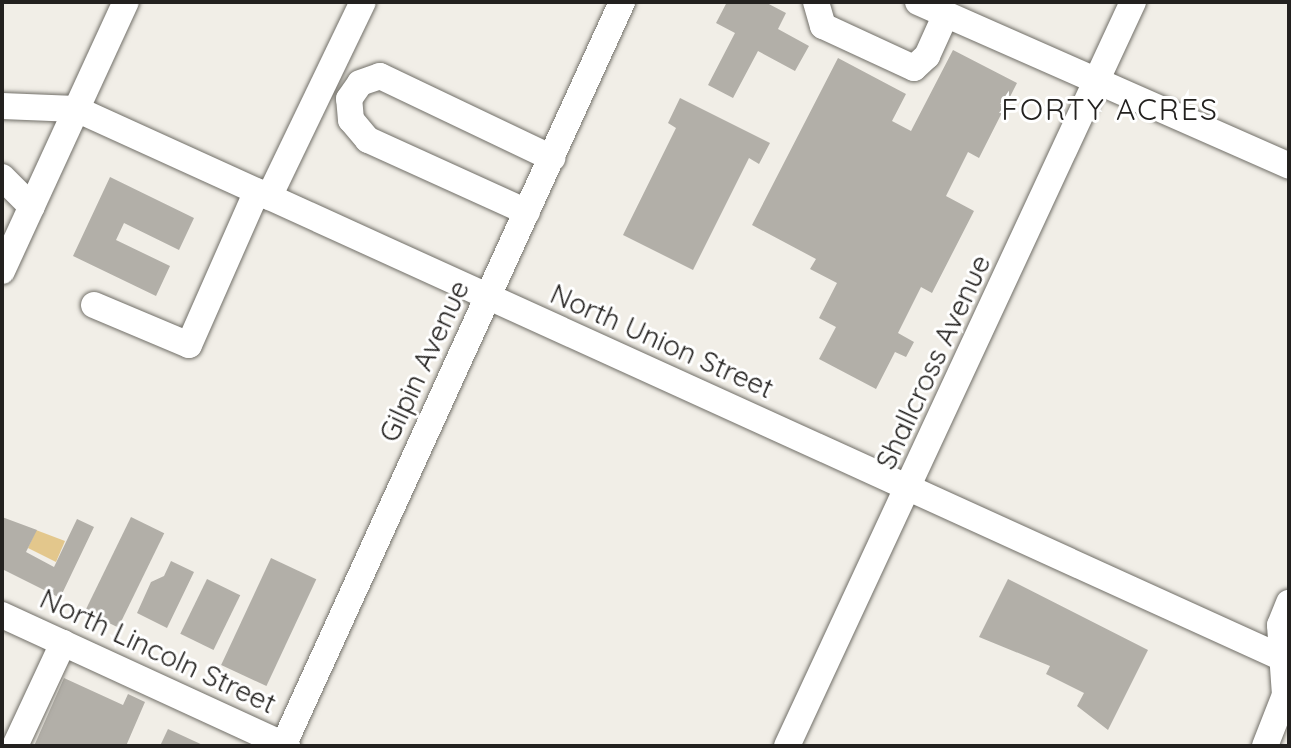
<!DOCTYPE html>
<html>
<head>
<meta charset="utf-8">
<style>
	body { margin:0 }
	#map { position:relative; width:1291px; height:748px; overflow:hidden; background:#f1eee7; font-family:Quicksand,sans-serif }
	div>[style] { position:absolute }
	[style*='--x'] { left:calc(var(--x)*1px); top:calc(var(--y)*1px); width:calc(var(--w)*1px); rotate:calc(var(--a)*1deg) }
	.green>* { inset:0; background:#e3c78c }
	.building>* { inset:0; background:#b2afa8; transform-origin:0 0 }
	.roads { filter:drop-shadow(0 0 2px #716f68) drop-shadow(0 0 2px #716f68) }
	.minor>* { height:26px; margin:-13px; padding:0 13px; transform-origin:13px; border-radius:13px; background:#fff }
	span { translate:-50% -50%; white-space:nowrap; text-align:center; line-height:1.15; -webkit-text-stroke:6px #fff; paint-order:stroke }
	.street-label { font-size:28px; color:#23211f }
	.neighbourhood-label { font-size:30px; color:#23211f; letter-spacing:2px }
	.frame { position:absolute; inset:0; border:4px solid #23211f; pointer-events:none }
</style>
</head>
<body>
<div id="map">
	<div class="green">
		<i style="clip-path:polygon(36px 530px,65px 541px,56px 562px,28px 548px)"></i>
	</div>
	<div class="building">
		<i style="clip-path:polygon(727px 2px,765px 2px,786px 13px,778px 29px,809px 46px,795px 71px,758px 51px,733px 98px,708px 85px,735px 33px,716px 23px)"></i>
		<i style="clip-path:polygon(953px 50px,1017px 83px,979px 158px,968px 152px,946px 196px,974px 211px,932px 293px,921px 287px,898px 333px,914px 342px,906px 357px,895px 352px,876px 389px,819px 359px,836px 327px,819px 318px,837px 283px,810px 269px,816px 259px,752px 225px,838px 58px,906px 94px,892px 121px,911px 131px)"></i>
		<i style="clip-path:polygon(680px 98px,770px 143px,759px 164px,749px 158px,693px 270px,623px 235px,676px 128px,668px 123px)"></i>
		<i style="clip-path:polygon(110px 177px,194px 218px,179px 250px,124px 223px,116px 240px,170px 266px,156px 296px,73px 256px)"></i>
		<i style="clip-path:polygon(2px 517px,37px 530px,26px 552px,54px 567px,77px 519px,94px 527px,60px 598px,2px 569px)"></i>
		<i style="left:131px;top:517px;width:37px;height:105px;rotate:26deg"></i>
		<i style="left:271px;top:558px;width:50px;height:118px;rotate:25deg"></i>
		<i style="clip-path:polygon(171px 561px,194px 572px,167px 628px,137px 613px,151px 582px,164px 576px)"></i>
		<i style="left:207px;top:579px;width:37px;height:61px;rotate:26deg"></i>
		<i style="clip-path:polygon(1008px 579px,1148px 650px,1108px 730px,1077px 706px,1084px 693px,1046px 674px,1050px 666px,979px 637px)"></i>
		<i style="clip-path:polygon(64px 678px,123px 705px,128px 694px,145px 702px,126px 746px,34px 746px)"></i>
		<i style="clip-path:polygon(168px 729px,205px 746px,160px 746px)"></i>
	</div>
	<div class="roads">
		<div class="minor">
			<i style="--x:816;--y:2;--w:25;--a:74"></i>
			<i style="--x:823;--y:26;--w:100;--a:24.8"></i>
			<i style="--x:914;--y:68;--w:18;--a:-43"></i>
			<i style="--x:927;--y:56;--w:46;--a:-65.7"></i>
			<i style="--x:918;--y:2;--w:406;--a:23.8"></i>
			<i style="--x:2;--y:106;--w:74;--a:2.3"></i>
			<i style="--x:76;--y:109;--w:1333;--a:24.47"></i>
			<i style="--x:2;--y:177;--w:42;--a:45"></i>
			<i style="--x:269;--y:197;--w:216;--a:-64.3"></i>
			<i style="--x:527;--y:212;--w:175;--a:-155.6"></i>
			<i style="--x:368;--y:140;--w:26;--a:-130"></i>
			<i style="--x:351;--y:120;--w:21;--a:-95"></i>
			<i style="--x:349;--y:99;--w:19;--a:-55"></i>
			<i style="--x:360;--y:83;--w:21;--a:-19"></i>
			<i style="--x:380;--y:76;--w:191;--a:25.5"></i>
			<i style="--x:2;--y:271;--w:296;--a:-65.3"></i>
			<i style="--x:94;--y:305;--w:103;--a:22.8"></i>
			<i style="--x:189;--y:345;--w:168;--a:-66.2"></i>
			<i style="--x:2;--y:615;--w:314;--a:24.7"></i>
			<i style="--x:15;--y:746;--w:114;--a:-65"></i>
			<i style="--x:283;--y:746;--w:818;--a:-65.5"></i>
			<i style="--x:787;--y:746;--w:821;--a:-65.06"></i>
			<i style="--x:1265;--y:746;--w:55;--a:-68.6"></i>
			<i style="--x:1285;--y:695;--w:70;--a:-94.1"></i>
			<i style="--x:1280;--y:625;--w:24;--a:-68"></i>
		</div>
	</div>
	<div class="street-label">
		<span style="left:662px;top:341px;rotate:24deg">North Union Street</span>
		<span style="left:424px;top:361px;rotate:-65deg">Gilpin Avenue</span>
		<span style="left:933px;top:362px;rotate:-65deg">Shallcross Avenue</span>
		<span style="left:158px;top:651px;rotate:25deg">North Lincoln Street</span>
	</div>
	<div class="neighbourhood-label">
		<span style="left:1110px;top:109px">FORTY ACRES</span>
	</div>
	<div class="frame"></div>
</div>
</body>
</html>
